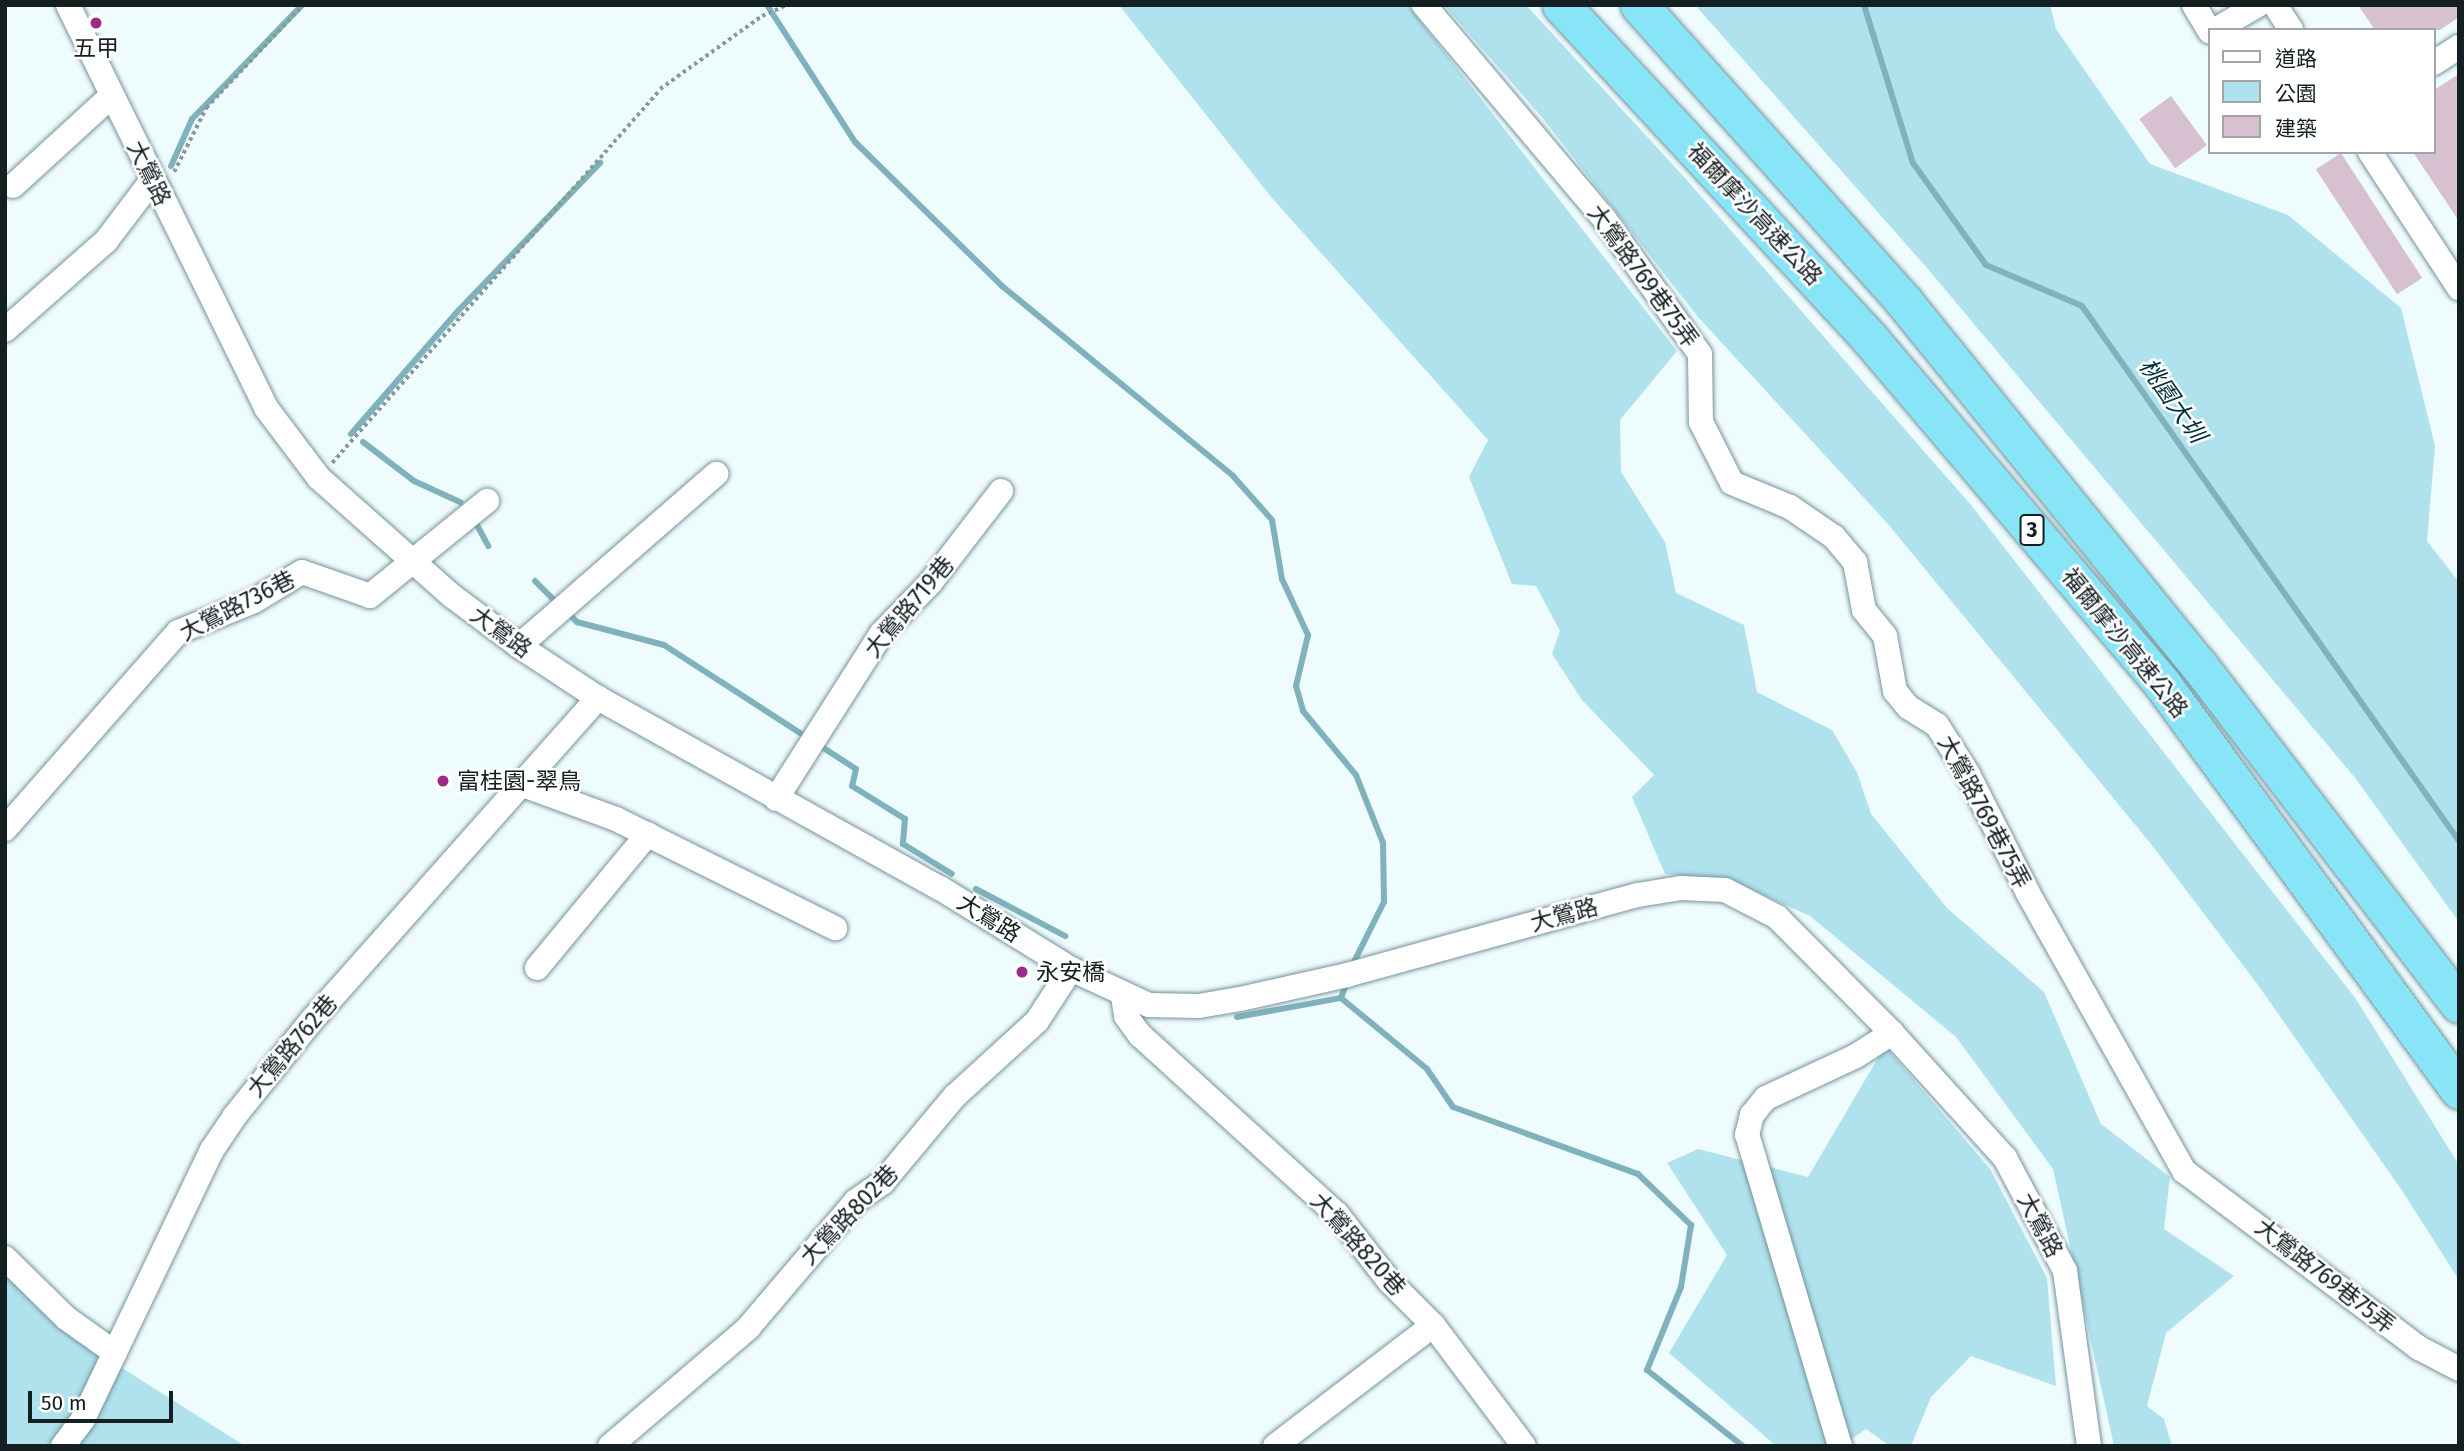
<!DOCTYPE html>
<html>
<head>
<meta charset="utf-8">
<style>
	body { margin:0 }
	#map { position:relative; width:2464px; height:1451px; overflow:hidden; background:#effcfe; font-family:"Fira Sans","Noto Sans TC",sans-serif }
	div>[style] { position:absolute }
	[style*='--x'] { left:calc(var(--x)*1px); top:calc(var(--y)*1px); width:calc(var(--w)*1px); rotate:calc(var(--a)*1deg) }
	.green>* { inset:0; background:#afe2ed }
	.stream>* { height:6px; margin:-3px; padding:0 3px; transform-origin:3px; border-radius:3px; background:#80b2bc }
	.building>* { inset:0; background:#d7c0d0; transform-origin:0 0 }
	.path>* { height:3.5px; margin-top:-1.75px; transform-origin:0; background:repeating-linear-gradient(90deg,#8b979a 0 3.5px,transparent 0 7px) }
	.roads { filter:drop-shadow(0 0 2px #76939a) drop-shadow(0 0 2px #76939a) }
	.minor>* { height:24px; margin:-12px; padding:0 12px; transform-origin:12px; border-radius:12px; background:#fff }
	.highway>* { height:37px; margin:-18.5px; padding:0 18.5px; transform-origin:18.5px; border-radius:18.5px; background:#87e5f7 }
	.dots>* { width:19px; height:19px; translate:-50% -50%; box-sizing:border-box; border:4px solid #fff; border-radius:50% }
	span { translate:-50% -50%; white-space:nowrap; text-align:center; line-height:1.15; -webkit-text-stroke:5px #fff; paint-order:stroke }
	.shield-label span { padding:2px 5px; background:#fff; border:2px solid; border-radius:5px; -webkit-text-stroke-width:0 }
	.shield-label { font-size:21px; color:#141f22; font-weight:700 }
	.poi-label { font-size:23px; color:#141f22 }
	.left { translate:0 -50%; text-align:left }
	.street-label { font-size:23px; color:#141f22 }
	.water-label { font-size:24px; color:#003139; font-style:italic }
	.frame { position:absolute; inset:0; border:7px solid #141f22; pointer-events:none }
	.legend { position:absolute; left:2208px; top:28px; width:228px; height:126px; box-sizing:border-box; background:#fff; border:2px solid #a1a5a7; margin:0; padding:9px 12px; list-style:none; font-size:21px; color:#141f22 }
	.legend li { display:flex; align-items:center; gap:14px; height:35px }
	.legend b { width:35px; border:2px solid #a1a5a7 }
	.scale { position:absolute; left:28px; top:1391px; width:145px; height:32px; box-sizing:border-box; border:4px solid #141f22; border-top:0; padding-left:9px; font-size:21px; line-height:24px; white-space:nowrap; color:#141f22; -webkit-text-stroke:5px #fff; paint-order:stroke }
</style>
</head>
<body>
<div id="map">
	<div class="green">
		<i style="clip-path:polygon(1119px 5px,1408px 5px,1677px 351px,1620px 420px,1621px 472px,1665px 542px,1676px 593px,1744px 625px,1757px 692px,1832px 730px,1857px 772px,1871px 814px,1947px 908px,2044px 992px,2101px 1124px,2170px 1177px,2164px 1229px,2234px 1276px,2166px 1333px,2147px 1406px,2164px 1419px,2172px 1446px,2114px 1446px,2053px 1169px,1956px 1037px,1810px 916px,1731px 880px,1665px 874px,1632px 797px,1654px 775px,1582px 700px,1552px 654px,1560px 631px,1536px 586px,1512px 584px,1469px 477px,1488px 440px,1272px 198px)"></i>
		<i style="clip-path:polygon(1444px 5px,1526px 5px,1685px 178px,1971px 505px,2356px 999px,2459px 1165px,2459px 1280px,2403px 1192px,2258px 985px,2151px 844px,1888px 524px,1698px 317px,1541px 116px)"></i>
		<i style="clip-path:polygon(1695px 5px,2050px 5px,2056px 29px,2150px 164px,2288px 215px,2401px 308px,2435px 446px,2427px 541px,2459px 582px,2459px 922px,2356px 779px,1927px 268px)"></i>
		<i style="clip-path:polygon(1885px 1046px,1990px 1169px,2047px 1278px,2056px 1386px,1971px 1356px,1931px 1397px,1911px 1446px,1890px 1446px,1866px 1429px,1841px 1446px,1776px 1446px,1669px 1353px,1727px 1255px,1667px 1163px,1698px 1149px,1808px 1177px)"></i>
		<i style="clip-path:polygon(5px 1264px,119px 1366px,245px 1446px,5px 1446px)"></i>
	</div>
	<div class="stream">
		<i style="--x:767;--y:5;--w:163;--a:57.3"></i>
		<i style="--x:855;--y:142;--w:206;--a:44.4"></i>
		<i style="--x:1002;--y:286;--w:299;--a:39.4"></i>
		<i style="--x:1233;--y:476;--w:59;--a:48.4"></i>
		<i style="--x:1272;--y:520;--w:60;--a:80.4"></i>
		<i style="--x:1282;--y:579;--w:62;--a:65.1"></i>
		<i style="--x:1308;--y:635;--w:52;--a:103.2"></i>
		<i style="--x:1296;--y:686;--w:26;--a:74"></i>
		<i style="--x:1303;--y:711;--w:83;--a:50.4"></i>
		<i style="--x:1356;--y:775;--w:73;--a:68.3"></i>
		<i style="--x:1383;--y:843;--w:59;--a:89"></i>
		<i style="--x:1384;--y:902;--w:74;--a:116.6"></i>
		<i style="--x:1864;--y:5;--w:165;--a:72.8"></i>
		<i style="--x:1913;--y:163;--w:125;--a:54.4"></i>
		<i style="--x:1986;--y:265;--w:104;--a:23.1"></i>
		<i style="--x:2082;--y:306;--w:654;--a:54.83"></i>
		<i style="--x:171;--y:166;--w:51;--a:-65.9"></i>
		<i style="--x:192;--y:119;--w:158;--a:-46"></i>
		<i style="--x:351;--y:434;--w:162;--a:-49"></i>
		<i style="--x:457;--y:312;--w:207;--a:-46.2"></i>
		<i style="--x:363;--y:442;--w:64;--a:37.4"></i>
		<i style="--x:414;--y:481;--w:51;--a:24.5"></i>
		<i style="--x:477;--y:525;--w:24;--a:62"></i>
		<i style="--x:535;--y:581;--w:33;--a:45"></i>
		<i style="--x:566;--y:611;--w:16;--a:45"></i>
		<i style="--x:577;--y:622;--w:90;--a:14.8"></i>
		<i style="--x:664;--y:645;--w:162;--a:32.9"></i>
		<i style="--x:822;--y:747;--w:40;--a:32.9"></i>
		<i style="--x:856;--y:769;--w:17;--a:103"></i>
		<i style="--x:852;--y:786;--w:62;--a:31.9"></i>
		<i style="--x:905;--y:819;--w:25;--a:95"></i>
		<i style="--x:903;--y:844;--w:57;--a:31.5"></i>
		<i style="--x:976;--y:889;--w:101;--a:27.8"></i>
		<i style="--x:1347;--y:982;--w:17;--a:111"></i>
		<i style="--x:1341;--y:998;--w:112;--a:39.5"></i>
		<i style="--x:1427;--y:1069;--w:46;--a:55.6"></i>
		<i style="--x:1453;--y:1107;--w:197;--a:19.9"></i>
		<i style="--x:1638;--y:1174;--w:74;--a:43.9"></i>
		<i style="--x:1691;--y:1225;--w:63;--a:99.2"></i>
		<i style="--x:1681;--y:1287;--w:90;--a:112.3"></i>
		<i style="--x:1647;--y:1370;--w:122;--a:38.4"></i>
		<i style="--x:1237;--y:1017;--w:106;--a:-10.4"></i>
	</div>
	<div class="building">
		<i style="clip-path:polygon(2358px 5px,2459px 5px,2459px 17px,2440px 30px,2375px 30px)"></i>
		<i style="clip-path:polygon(2459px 74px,2459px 221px,2413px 152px,2434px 152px,2434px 90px)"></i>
		<i style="left:2171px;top:96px;width:61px;height:39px;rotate:54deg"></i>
		<i style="left:2341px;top:153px;width:149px;height:30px;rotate:57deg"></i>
	</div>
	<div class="path">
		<i style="--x:174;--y:172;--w:72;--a:-63.4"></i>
		<i style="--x:206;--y:108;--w:141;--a:-46.7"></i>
		<i style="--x:332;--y:463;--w:497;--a:-48.7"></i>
		<i style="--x:660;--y:89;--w:125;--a:-35.6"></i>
		<i style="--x:762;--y:16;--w:27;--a:-24"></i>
	</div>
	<div class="roads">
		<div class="minor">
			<i style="--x:68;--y:5;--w:450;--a:63.8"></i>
			<i style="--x:267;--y:409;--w:86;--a:53"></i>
			<i style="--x:319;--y:478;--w:178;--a:41.6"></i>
			<i style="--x:452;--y:596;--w:84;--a:36.7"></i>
			<i style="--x:519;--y:646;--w:95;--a:33.4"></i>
			<i style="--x:598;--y:698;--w:391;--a:29.1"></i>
			<i style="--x:940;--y:888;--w:154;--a:31.7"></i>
			<i style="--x:1071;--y:969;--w:86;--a:24.8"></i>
			<i style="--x:1149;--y:1005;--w:50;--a:1.1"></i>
			<i style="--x:1199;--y:1006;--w:42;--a:-9.7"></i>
			<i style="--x:1240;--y:999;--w:110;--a:-12.6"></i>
			<i style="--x:1347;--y:975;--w:302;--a:-15.4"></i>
			<i style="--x:1638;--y:895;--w:44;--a:-9.2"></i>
			<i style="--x:1681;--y:888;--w:44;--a:2.6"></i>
			<i style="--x:1725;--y:890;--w:59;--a:27.4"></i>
			<i style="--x:1777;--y:917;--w:163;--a:45.2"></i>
			<i style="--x:1892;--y:1033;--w:169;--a:47.9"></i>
			<i style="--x:2005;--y:1158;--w:128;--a:62"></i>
			<i style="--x:2065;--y:1271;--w:177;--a:82.2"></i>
			<i style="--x:1424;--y:5;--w:281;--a:49.9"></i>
			<i style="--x:1605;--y:220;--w:164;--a:54.7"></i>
			<i style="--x:1700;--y:354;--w:68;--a:89.2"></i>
			<i style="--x:1701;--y:422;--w:68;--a:63.1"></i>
			<i style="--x:1732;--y:483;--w:63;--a:22.5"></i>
			<i style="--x:1790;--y:507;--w:53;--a:34.3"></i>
			<i style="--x:1834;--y:537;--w:33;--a:50"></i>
			<i style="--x:1855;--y:562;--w:49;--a:79.4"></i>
			<i style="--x:1864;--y:610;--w:33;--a:51"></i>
			<i style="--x:1885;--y:636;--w:56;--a:79.7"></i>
			<i style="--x:1895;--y:691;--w:21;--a:51"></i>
			<i style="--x:1908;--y:707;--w:34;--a:32"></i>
			<i style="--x:1937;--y:725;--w:58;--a:57.7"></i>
			<i style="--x:1968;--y:774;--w:133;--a:63.2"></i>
			<i style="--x:2028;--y:893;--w:319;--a:60.7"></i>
			<i style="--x:2184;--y:1171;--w:294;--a:37"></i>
			<i style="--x:2419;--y:1348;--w:45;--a:27.7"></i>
			<i style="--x:2194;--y:5;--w:31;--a:59"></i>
			<i style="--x:2275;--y:5;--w:30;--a:57"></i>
			<i style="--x:2215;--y:30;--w:50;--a:-30.2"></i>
			<i style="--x:2434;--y:63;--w:30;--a:-33"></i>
			<i style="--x:2370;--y:152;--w:163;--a:56.8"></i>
			<i style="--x:13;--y:186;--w:132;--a:-42.5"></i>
			<i style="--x:5;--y:330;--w:135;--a:-41.4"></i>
			<i style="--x:106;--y:241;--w:78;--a:-52.8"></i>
			<i style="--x:519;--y:646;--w:262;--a:-41.1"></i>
			<i style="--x:523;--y:785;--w:99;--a:20.1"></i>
			<i style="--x:616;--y:819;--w:245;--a:26.5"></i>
			<i style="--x:776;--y:799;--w:196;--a:-57.5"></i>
			<i style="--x:881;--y:634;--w:72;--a:-46.1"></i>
			<i style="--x:931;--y:582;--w:115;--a:-52.4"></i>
			<i style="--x:5;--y:829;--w:262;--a:-48.7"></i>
			<i style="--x:178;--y:632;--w:82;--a:-22.2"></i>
			<i style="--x:254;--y:601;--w:56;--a:-31.1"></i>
			<i style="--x:302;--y:572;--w:72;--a:19.4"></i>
			<i style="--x:370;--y:596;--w:151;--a:-39.1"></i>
			<i style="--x:537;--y:968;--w:174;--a:-50.4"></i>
			<i style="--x:1123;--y:996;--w:20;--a:81"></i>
			<i style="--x:1126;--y:1016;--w:24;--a:54"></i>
			<i style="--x:1140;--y:1035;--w:266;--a:42.3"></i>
			<i style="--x:1337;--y:1214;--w:86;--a:52.1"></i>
			<i style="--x:1390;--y:1282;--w:61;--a:45"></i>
			<i style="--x:1433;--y:1325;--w:151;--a:53.1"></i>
			<i style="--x:5;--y:1258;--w:86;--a:44.5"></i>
			<i style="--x:66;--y:1318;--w:60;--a:35.5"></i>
			<i style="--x:63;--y:1446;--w:34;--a:-53"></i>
			<i style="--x:83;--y:1419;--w:298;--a:-64.4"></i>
			<i style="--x:212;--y:1150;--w:40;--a:-56"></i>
			<i style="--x:234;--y:1117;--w:124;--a:-51.2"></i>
			<i style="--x:312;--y:1020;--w:431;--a:-48.4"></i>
			<i style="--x:610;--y:1446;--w:182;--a:-40.5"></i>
			<i style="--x:748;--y:1328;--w:167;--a:-49.6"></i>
			<i style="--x:856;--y:1201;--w:33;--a:-35"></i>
			<i style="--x:883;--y:1182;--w:112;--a:-50.1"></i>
			<i style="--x:955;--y:1096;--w:111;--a:-42.4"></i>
			<i style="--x:1037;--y:1021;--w:62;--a:-56.8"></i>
			<i style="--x:1275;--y:1446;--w:199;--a:-37.4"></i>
			<i style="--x:1840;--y:1446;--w:325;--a:-106.6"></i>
			<i style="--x:1747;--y:1135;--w:21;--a:-76"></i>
			<i style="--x:1752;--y:1115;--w:22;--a:-51"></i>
			<i style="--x:1766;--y:1098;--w:99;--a:-25"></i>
			<i style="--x:1856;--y:1056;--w:43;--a:-32.6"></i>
		</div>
		<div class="highway">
			<i style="--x:1561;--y:5;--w:455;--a:47.2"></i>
			<i style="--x:1870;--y:339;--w:453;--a:49.7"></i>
			<i style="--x:2163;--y:685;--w:502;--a:53.84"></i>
			<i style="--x:1639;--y:5;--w:399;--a:48.2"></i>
			<i style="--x:1905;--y:303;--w:464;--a:51"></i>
			<i style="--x:2197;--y:663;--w:430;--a:52.5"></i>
		</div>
	</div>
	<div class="dots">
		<i style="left:96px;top:23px;background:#9c2b88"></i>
		<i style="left:443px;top:781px;background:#9c2b88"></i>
		<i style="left:1022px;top:972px;background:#9c2b88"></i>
	</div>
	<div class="shield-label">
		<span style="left:2032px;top:530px">3</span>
	</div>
	<div class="poi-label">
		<span style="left:96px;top:48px">五甲</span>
		<span class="left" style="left:457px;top:781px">富桂園-翠鳥</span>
		<span class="left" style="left:1036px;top:972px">永安橋</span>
	</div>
	<div class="street-label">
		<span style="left:149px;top:173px;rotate:64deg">大鶯路</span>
		<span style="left:1755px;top:214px;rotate:47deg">福爾摩沙高速公路</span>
		<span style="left:1643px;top:276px;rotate:54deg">大鶯路769巷75弄</span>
		<span style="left:237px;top:606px;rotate:-27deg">大鶯路736巷</span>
		<span style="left:909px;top:607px;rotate:-50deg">大鶯路719巷</span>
		<span style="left:501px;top:632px;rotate:36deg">大鶯路</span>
		<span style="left:2125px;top:643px;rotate:51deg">福爾摩沙高速公路</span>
		<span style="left:1984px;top:812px;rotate:62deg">大鶯路769巷75弄</span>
		<span style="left:1564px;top:915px;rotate:-15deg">大鶯路</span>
		<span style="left:989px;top:918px;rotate:32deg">大鶯路</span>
		<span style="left:292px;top:1046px;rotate:-50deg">大鶯路762巷</span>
		<span style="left:849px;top:1215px;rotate:-46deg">大鶯路802巷</span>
		<span style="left:2040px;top:1225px;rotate:62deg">大鶯路</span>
		<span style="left:1358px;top:1244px;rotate:48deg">大鶯路820巷</span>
		<span style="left:2325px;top:1276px;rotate:38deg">大鶯路769巷75弄</span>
	</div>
	<div class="water-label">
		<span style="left:2172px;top:401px;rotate:55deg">桃園大圳</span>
	</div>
	<div class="frame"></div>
	<ul class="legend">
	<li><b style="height:9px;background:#fff"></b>道路</li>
	<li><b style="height:19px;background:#afe2ed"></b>公園</li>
	<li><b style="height:19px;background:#d7c0d0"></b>建築</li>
	</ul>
	<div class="scale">50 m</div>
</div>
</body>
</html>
